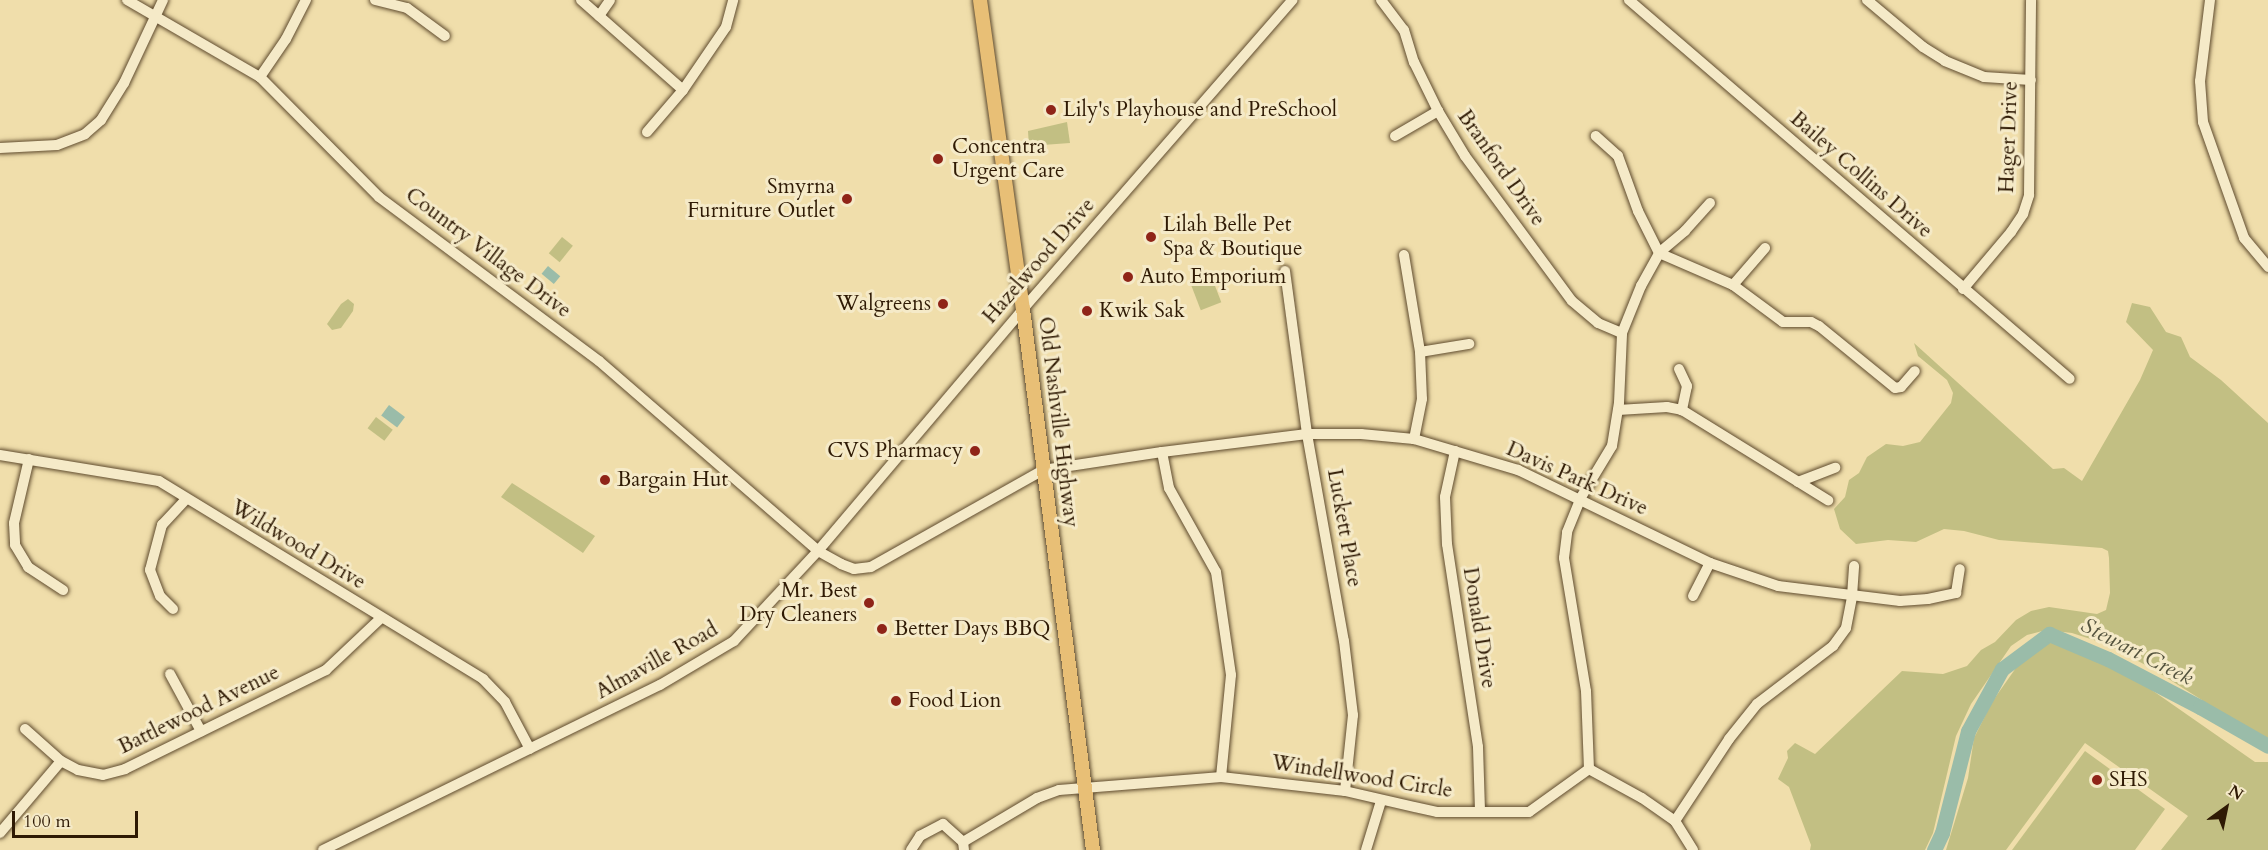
<!DOCTYPE html>
<html>
<head>
<meta charset="utf-8">
<style>
	body { margin:0 }
	#map { position:relative; width:2268px; height:850px; overflow:hidden; background:#f0deab; font-family:Cardo,serif }
	div>[style] { position:absolute }
	[style*='--x'] { left:calc(var(--x)*1px); top:calc(var(--y)*1px); width:calc(var(--w)*1px); rotate:calc(var(--a)*1deg) }
	.green>* { inset:0; background:#c2bf83; transform-origin:0 0 }
	.water>* { inset:0; background:#9abca9; transform-origin:0 0 }
	.river>* { height:15px; margin:-7.5px; padding:0 7.5px; transform-origin:7.5px; border-radius:7.5px; background:#9abca9 }
	.roads { filter:drop-shadow(0 0 2px #5f4b2e) drop-shadow(0 0 2px #5f4b2e) }
	.minor>* { height:10px; margin:-5px; padding:0 5px; transform-origin:5px; border-radius:5px; background:#f5eac8 }
	.major>* { height:14px; margin:-7px; padding:0 7px; transform-origin:7px; border-radius:7px; background:#e8bf76 }
	.dots>* { width:16px; height:16px; translate:-50% -50%; box-sizing:border-box; border:3px solid #f5eac8; border-radius:50% }
	span { translate:-50% -50%; white-space:nowrap; text-align:center; line-height:1.15; -webkit-text-stroke:6px #f5eac8; paint-order:stroke }
	.poi-label { font-size:21px; color:#2f1a04 }
	.left { translate:0 -50%; text-align:left }
	.right { translate:-100% -50%; text-align:right }
	.street-label { font-size:21px; color:#2f1a04 }
	.water-label { font-size:22px; color:#54533e; font-style:italic }
	.north { position:absolute; left:2196px; top:778px; width:60px; height:60px; -webkit-text-stroke:4px #f5eac8; paint-order:stroke; rotate:33deg; font-size:16px; font-weight:700; line-height:24px; text-align:center; color:#2f1a04 }
	.north::after { content:''; display:block; margin:auto; width:21px; height:27px; background:#2f1a04; clip-path:polygon(50% 0,100% 100%,50% 72%,0 100%) }
	.scale { position:absolute; left:12px; top:811px; width:126px; height:27px; box-sizing:border-box; border:3px solid #2f1a04; border-top:0; padding-left:8px; font-size:18px; line-height:21px; white-space:nowrap; color:#2f1a04; -webkit-text-stroke:4px #f5eac8; paint-order:stroke }
</style>
</head>
<body>
<div id="map">
	<div class="green">
		<i style="clip-path:polygon(1067px 122px,1070px 143px,1029px 146px,1028px 131px)"></i>
		<i style="left:562px;top:237px;width:14px;height:21px;rotate:39deg"></i>
		<i style="left:1212px;top:278px;width:26px;height:22px;rotate:69deg"></i>
		<i style="clip-path:polygon(348px 299px,354px 304px,353px 311px,341px 328px,332px 330px,327px 324px,341px 304px)"></i>
		<i style="clip-path:polygon(2132px 303px,2150px 307px,2166px 332px,2181px 337px,2190px 357px,2221px 380px,2268px 423px,2268px 742px,2153px 669px,2106px 644px,2072px 633px,2046px 630px,2027px 635px,2011px 646px,1971px 704px,1956px 736px,1933px 833px,1925px 850px,1810px 850px,1811px 845px,1789px 787px,1778px 779px,1788px 758px,1787px 751px,1795px 743px,1815px 754px,1902px 671px,1943px 674px,1967px 666px,1981px 650px,1995px 642px,2016px 620px,2031px 611px,2049px 607px,2097px 614px,2106px 610px,2110px 593px,2109px 558px,2108px 551px,2102px 548px,1999px 540px,1964px 531px,1944px 529px,1916px 542px,1888px 540px,1856px 544px,1840px 529px,1834px 509px,1845px 497px,1849px 480px,1859px 473px,1867px 457px,1886px 444px,1903px 446px,1920px 442px,1951px 403px,1953px 393px,1947px 380px,1918px 356px,1914px 343px,2053px 469px,2064px 468px,2082px 481px,2140px 380px,2153px 350px,2126px 322px)"></i>
		<i style="left:376px;top:417px;width:21px;height:14px;rotate:37deg"></i>
		<i style="clip-path:polygon(512px 483px,595px 536px,583px 553px,501px 497px)"></i>
		<i style="clip-path:polygon(2050px 642px,2076px 650px,2136px 679px,2255px 762px,2268px 762px,2268px 850px,2161px 850px,2188px 816px,2085px 743px,2006px 850px,1946px 850px,1968px 778px,1974px 738px,1992px 702px,2018px 665px)"></i>
		<i style="clip-path:polygon(2085px 751px,2165px 809px,2135px 850px,2012px 850px)"></i>
	</div>
	<div class="water">
		<i style="left:548px;top:266px;width:16px;height:10px;rotate:40deg"></i>
		<i style="left:389px;top:405px;width:20px;height:13px;rotate:37deg"></i>
	</div>
	<div class="river">
		<i style="--x:1934;--y:850;--w:19;--a:-65"></i>
		<i style="--x:1942;--y:833;--w:105;--a:-75.7"></i>
		<i style="--x:1968;--y:731;--w:71;--a:-61.3"></i>
		<i style="--x:2002;--y:669;--w:59;--a:-36.7"></i>
		<i style="--x:2049;--y:634;--w:64;--a:23"></i>
		<i style="--x:2108;--y:659;--w:104;--a:27.6"></i>
		<i style="--x:2200;--y:707;--w:78;--a:29.8"></i>
	</div>
	<div class="roads">
		<div class="minor">
			<i style="--x:127;--y:0;--w:154;--a:30.1"></i>
			<i style="--x:260;--y:77;--w:169;--a:45.2"></i>
			<i style="--x:379;--y:197;--w:274;--a:36.7"></i>
			<i style="--x:599;--y:361;--w:290;--a:40.9"></i>
			<i style="--x:818;--y:551;--w:26;--a:29"></i>
			<i style="--x:841;--y:564;--w:14;--a:21"></i>
			<i style="--x:854;--y:569;--w:17;--a:-7"></i>
			<i style="--x:871;--y:567;--w:197;--a:-29.4"></i>
			<i style="--x:1043;--y:470;--w:120;--a:-8.6"></i>
			<i style="--x:1162;--y:452;--w:146;--a:-7.1"></i>
			<i style="--x:1307;--y:434;--w:54;--a:0"></i>
			<i style="--x:1361;--y:434;--w:53;--a:5.4"></i>
			<i style="--x:1414;--y:439;--w:109;--a:16.6"></i>
			<i style="--x:1518;--y:470;--w:213;--a:25.8"></i>
			<i style="--x:1710;--y:563;--w:72;--a:18.7"></i>
			<i style="--x:1778;--y:586;--w:123;--a:7"></i>
			<i style="--x:1900;--y:601;--w:28;--a:-4"></i>
			<i style="--x:1928;--y:599;--w:29;--a:-12"></i>
			<i style="--x:1956;--y:593;--w:24;--a:-81"></i>
			<i style="--x:375;--y:0;--w:33;--a:14"></i>
			<i style="--x:407;--y:8;--w:47;--a:36.4"></i>
			<i style="--x:581;--y:0;--w:136;--a:41.4"></i>
			<i style="--x:1381;--y:0;--w:38;--a:53"></i>
			<i style="--x:1404;--y:30;--w:34;--a:73"></i>
			<i style="--x:1414;--y:62;--w:55;--a:63.9"></i>
			<i style="--x:1438;--y:111;--w:52;--a:59"></i>
			<i style="--x:1465;--y:156;--w:180;--a:53.6"></i>
			<i style="--x:1572;--y:301;--w:34;--a:40"></i>
			<i style="--x:1598;--y:323;--w:26;--a:23"></i>
			<i style="--x:1629;--y:0;--w:581;--a:40.68"></i>
			<i style="--x:1867;--y:0;--w:73;--a:40"></i>
			<i style="--x:1923;--y:47;--w:26;--a:32"></i>
			<i style="--x:1945;--y:61;--w:42;--a:22.3"></i>
			<i style="--x:1984;--y:77;--w:47;--a:3.7"></i>
			<i style="--x:2210;--y:0;--w:82;--a:97"></i>
			<i style="--x:2200;--y:81;--w:41;--a:85.8"></i>
			<i style="--x:2203;--y:122;--w:123;--a:70.5"></i>
			<i style="--x:2244;--y:238;--w:38;--a:50"></i>
			<i style="--x:599;--y:16;--w:19;--a:-55"></i>
			<i style="--x:260;--y:77;--w:46;--a:-55.6"></i>
			<i style="--x:286;--y:39;--w:44;--a:-62.9"></i>
			<i style="--x:647;--y:132;--w:55;--a:-49.4"></i>
			<i style="--x:683;--y:90;--w:76;--a:-55.7"></i>
			<i style="--x:726;--y:27;--w:28;--a:-75"></i>
			<i style="--x:1395;--y:136;--w:50;--a:-30.2"></i>
			<i style="--x:0;--y:148;--w:57;--a:-3"></i>
			<i style="--x:57;--y:145;--w:30;--a:-21"></i>
			<i style="--x:85;--y:134;--w:21;--a:-41"></i>
			<i style="--x:101;--y:120;--w:44;--a:-58.1"></i>
			<i style="--x:124;--y:83;--w:92;--a:-64.8"></i>
			<i style="--x:1710;--y:203;--w:38;--a:132"></i>
			<i style="--x:1685;--y:231;--w:34;--a:140"></i>
			<i style="--x:1659;--y:253;--w:81;--a:23.4"></i>
			<i style="--x:1733;--y:285;--w:62;--a:36.5"></i>
			<i style="--x:1783;--y:322;--w:28;--a:0"></i>
			<i style="--x:1811;--y:322;--w:9;--a:27"></i>
			<i style="--x:1819;--y:326;--w:98;--a:39.2"></i>
			<i style="--x:1895;--y:388;--w:6;--a:-9"></i>
			<i style="--x:1901;--y:387;--w:21;--a:-49"></i>
			<i style="--x:1404;--y:255;--w:98;--a:80.6"></i>
			<i style="--x:1420;--y:352;--w:47;--a:87.6"></i>
			<i style="--x:1422;--y:399;--w:41;--a:101.3"></i>
			<i style="--x:1285;--y:271;--w:164;--a:82.3"></i>
			<i style="--x:1307;--y:434;--w:210;--a:79.9"></i>
			<i style="--x:1344;--y:641;--w:75;--a:83.1"></i>
			<i style="--x:1353;--y:715;--w:76;--a:96"></i>
			<i style="--x:1733;--y:285;--w:49;--a:-49.1"></i>
			<i style="--x:1963;--y:289;--w:75;--a:-49.9"></i>
			<i style="--x:2011;--y:232;--w:22;--a:-56"></i>
			<i style="--x:2023;--y:214;--w:20;--a:-72"></i>
			<i style="--x:2029;--y:195;--w:195;--a:-89.4"></i>
			<i style="--x:1420;--y:352;--w:50;--a:-9.3"></i>
			<i style="--x:1679;--y:369;--w:19;--a:65"></i>
			<i style="--x:1687;--y:386;--w:25;--a:102"></i>
			<i style="--x:1618;--y:410;--w:49;--a:-3.5"></i>
			<i style="--x:1667;--y:407;--w:15;--a:11"></i>
			<i style="--x:1682;--y:410;--w:172;--a:31.7"></i>
			<i style="--x:1455;--y:451;--w:47;--a:102.3"></i>
			<i style="--x:1445;--y:497;--w:47;--a:87.6"></i>
			<i style="--x:1447;--y:544;--w:205;--a:81.3"></i>
			<i style="--x:1478;--y:747;--w:64;--a:88.2"></i>
			<i style="--x:1162;--y:452;--w:37;--a:79"></i>
			<i style="--x:1169;--y:488;--w:96;--a:60.8"></i>
			<i style="--x:1216;--y:572;--w:104;--a:81.7"></i>
			<i style="--x:1231;--y:675;--w:102;--a:95.6"></i>
			<i style="--x:0;--y:455;--w:161;--a:9.3"></i>
			<i style="--x:159;--y:481;--w:380;--a:31.4"></i>
			<i style="--x:483;--y:679;--w:32;--a:46"></i>
			<i style="--x:505;--y:702;--w:53;--a:62"></i>
			<i style="--x:29;--y:459;--w:66;--a:103.2"></i>
			<i style="--x:14;--y:523;--w:22;--a:87"></i>
			<i style="--x:15;--y:545;--w:26;--a:59"></i>
			<i style="--x:28;--y:567;--w:42;--a:33.3"></i>
			<i style="--x:1798;--y:482;--w:40;--a:-21"></i>
			<i style="--x:1693;--y:596;--w:37;--a:-63"></i>
			<i style="--x:173;--y:609;--w:18;--a:-135"></i>
			<i style="--x:160;--y:596;--w:28;--a:-111"></i>
			<i style="--x:150;--y:570;--w:47;--a:-75.1"></i>
			<i style="--x:162;--y:525;--w:35;--a:-47"></i>
			<i style="--x:170;--y:674;--w:65;--a:61.5"></i>
			<i style="--x:25;--y:729;--w:48;--a:41.6"></i>
			<i style="--x:61;--y:761;--w:19;--a:28"></i>
			<i style="--x:78;--y:770;--w:25;--a:11"></i>
			<i style="--x:103;--y:775;--w:23;--a:-15"></i>
			<i style="--x:125;--y:769;--w:224;--a:-26.2"></i>
			<i style="--x:326;--y:670;--w:76;--a:-43.4"></i>
			<i style="--x:1589;--y:769;--w:60;--a:28.7"></i>
			<i style="--x:1642;--y:798;--w:40;--a:34.9"></i>
			<i style="--x:1675;--y:821;--w:34;--a:58"></i>
			<i style="--x:1675;--y:821;--w:98;--a:-56.6"></i>
			<i style="--x:1729;--y:739;--w:45;--a:-51.3"></i>
			<i style="--x:1757;--y:704;--w:96;--a:-37.3"></i>
			<i style="--x:1833;--y:646;--w:22;--a:-54"></i>
			<i style="--x:1846;--y:628;--w:33;--a:-79"></i>
			<i style="--x:1852;--y:596;--w:30;--a:-86"></i>
			<i style="--x:0;--y:833;--w:94;--a:-49.7"></i>
			<i style="--x:963;--y:842;--w:86;--a:-30.7"></i>
			<i style="--x:1037;--y:798;--w:23;--a:-20"></i>
			<i style="--x:1059;--y:790;--w:163;--a:-4.6"></i>
			<i style="--x:1221;--y:777;--w:125;--a:6.4"></i>
			<i style="--x:1345;--y:791;--w:94;--a:12.9"></i>
			<i style="--x:1437;--y:812;--w:92;--a:0"></i>
			<i style="--x:1529;--y:812;--w:74;--a:-35.6"></i>
			<i style="--x:1589;--y:769;--w:78;--a:-92.2"></i>
			<i style="--x:1586;--y:691;--w:135;--a:-99.4"></i>
			<i style="--x:1564;--y:558;--w:26;--a:-83"></i>
			<i style="--x:1567;--y:532;--w:35;--a:-68"></i>
			<i style="--x:1580;--y:499;--w:62;--a:-58.9"></i>
			<i style="--x:1612;--y:446;--w:44;--a:-80.8"></i>
			<i style="--x:1619;--y:403;--w:70;--a:-87.5"></i>
			<i style="--x:1622;--y:333;--w:51;--a:-68"></i>
			<i style="--x:1641;--y:286;--w:38;--a:-61"></i>
			<i style="--x:1659;--y:253;--w:47;--a:-116.6"></i>
			<i style="--x:1638;--y:211;--w:59;--a:-110"></i>
			<i style="--x:1618;--y:156;--w:30;--a:-138"></i>
			<i style="--x:323;--y:850;--w:375;--a:-26.1"></i>
			<i style="--x:660;--y:685;--w:86;--a:-30.7"></i>
			<i style="--x:734;--y:641;--w:123;--a:-47"></i>
			<i style="--x:818;--y:551;--w:317;--a:-49.7"></i>
			<i style="--x:1023;--y:309;--w:410;--a:-48.9"></i>
			<i style="--x:911;--y:850;--w:17;--a:-57"></i>
			<i style="--x:920;--y:836;--w:26;--a:-28"></i>
			<i style="--x:943;--y:824;--w:27;--a:42"></i>
			<i style="--x:963;--y:842;--w:8;--a:83"></i>
			<i style="--x:1366;--y:850;--w:51;--a:-73"></i>
		</div>
		<div class="major">
			<i style="--x:980;--y:0;--w:312;--a:82.1"></i>
			<i style="--x:1023;--y:309;--w:546;--a:82.63"></i>
		</div>
	</div>
	<div class="dots">
		<i style="left:1051px;top:110px;background:#8f2418"></i>
		<i style="left:938px;top:159px;background:#8f2418"></i>
		<i style="left:847px;top:199px;background:#8f2418"></i>
		<i style="left:1151px;top:237px;background:#8f2418"></i>
		<i style="left:1128px;top:277px;background:#8f2418"></i>
		<i style="left:943px;top:304px;background:#8f2418"></i>
		<i style="left:1087px;top:311px;background:#8f2418"></i>
		<i style="left:975px;top:451px;background:#8f2418"></i>
		<i style="left:605px;top:480px;background:#8f2418"></i>
		<i style="left:869px;top:603px;background:#8f2418"></i>
		<i style="left:882px;top:629px;background:#8f2418"></i>
		<i style="left:896px;top:701px;background:#8f2418"></i>
		<i style="left:2097px;top:780px;background:#8f2418"></i>
	</div>
	<div class="poi-label">
		<span class="left" style="left:1063px;top:110px">Lily's Playhouse and PreSchool</span>
		<span class="left" style="left:952px;top:159px">Concentra<br>Urgent Care</span>
		<span class="right" style="left:835px;top:199px">Smyrna<br>Furniture Outlet</span>
		<span class="left" style="left:1163px;top:237px">Lilah Belle Pet<br>Spa &amp; Boutique</span>
		<span class="left" style="left:1140px;top:277px">Auto Emporium</span>
		<span class="right" style="left:931px;top:304px">Walgreens</span>
		<span class="left" style="left:1099px;top:311px">Kwik Sak</span>
		<span class="right" style="left:963px;top:451px">CVS Pharmacy</span>
		<span class="left" style="left:617px;top:480px">Bargain Hut</span>
		<span class="right" style="left:857px;top:603px">Mr. Best<br>Dry Cleaners</span>
		<span class="left" style="left:894px;top:629px">Better Days BBQ</span>
		<span class="left" style="left:908px;top:701px">Food Lion</span>
		<span class="left" style="left:2109px;top:780px">SHS</span>
	</div>
	<div class="street-label">
		<span style="left:2009px;top:137px;rotate:-88deg">Hager Drive</span>
		<span style="left:1501px;top:168px;rotate:55deg">Branford Drive</span>
		<span style="left:1861px;top:175px;rotate:41deg">Bailey Collins Drive</span>
		<span style="left:488px;top:253px;rotate:37deg">Country Village Drive</span>
		<span style="left:1039px;top:261px;rotate:-49deg">Hazelwood Drive</span>
		<span style="left:1058px;top:422px;rotate:83deg">Old Nashville Highway</span>
		<span style="left:1577px;top:479px;rotate:24deg">Davis Park Drive</span>
		<span style="left:1344px;top:528px;rotate:80deg">Luckett Place</span>
		<span style="left:298px;top:545px;rotate:31deg">Wildwood Drive</span>
		<span style="left:1479px;top:628px;rotate:81deg">Donald Drive</span>
		<span style="left:657px;top:661px;rotate:-29deg">Almaville Road</span>
		<span style="left:199px;top:710px;rotate:-26deg">Battlewood Avenue</span>
		<span style="left:1362px;top:777px;rotate:9deg">Windellwood Circle</span>
	</div>
	<div class="water-label">
		<span style="left:2137px;top:652px;rotate:27deg">Stewart Creek</span>
	</div>
	<div class="north">N</div>
	<div class="scale">100 m</div>
</div>
</body>
</html>
